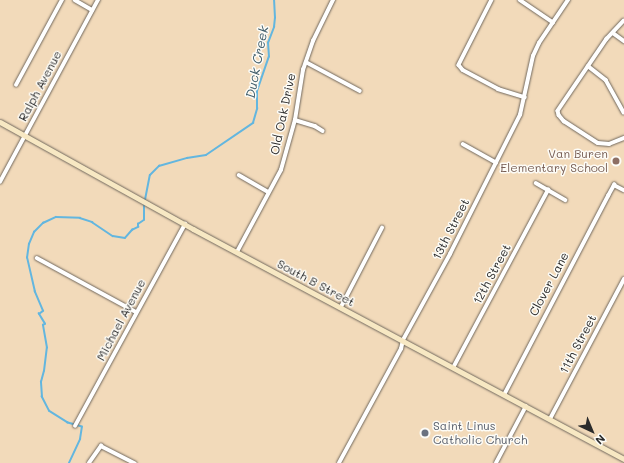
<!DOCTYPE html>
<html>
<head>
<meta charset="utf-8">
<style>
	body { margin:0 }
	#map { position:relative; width:624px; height:463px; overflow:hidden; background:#f2daba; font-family:Mali,sans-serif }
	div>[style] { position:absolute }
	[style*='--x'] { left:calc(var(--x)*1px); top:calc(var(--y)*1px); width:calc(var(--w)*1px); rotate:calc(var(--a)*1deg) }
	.stream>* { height:1.5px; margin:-0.75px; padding:0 0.75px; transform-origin:0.75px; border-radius:0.75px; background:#63b6df }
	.roads { filter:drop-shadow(0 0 1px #71685d) drop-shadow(0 0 1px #71685d) }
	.street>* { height:3.5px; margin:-1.75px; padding:0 1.75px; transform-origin:1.75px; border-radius:1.75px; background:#fff }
	.secondary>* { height:5px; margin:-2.5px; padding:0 2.5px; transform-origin:2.5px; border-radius:2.5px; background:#f7e8c3 }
	.dots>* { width:11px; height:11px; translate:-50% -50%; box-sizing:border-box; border:2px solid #fdfcf7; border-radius:50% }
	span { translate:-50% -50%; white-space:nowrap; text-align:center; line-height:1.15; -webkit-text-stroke:3px #fdfcf7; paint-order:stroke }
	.street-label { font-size:12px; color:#2b2b2b }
	.education-label { font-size:12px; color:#785e54 }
	.right { translate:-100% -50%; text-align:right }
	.worship-label { font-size:12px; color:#5b616d }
	.left { translate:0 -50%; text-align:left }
	.water-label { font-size:13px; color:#3f5c6a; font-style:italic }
	.north { position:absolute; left:572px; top:411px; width:40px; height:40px; -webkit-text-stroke:3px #fdfcf7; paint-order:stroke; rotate:136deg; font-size:11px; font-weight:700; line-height:16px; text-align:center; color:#2b2b2b }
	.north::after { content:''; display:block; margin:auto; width:14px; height:18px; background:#2b2b2b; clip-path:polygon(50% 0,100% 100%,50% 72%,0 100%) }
</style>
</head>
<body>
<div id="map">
	<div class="stream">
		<i style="--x:145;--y:200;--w:25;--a:-79"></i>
		<i style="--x:150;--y:175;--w:13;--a:-45"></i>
		<i style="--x:159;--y:166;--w:29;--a:-16"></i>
		<i style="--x:187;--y:158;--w:19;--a:-9"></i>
		<i style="--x:206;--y:155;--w:57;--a:-34.2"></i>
		<i style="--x:253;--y:123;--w:15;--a:-74"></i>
		<i style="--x:257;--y:109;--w:18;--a:-90"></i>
		<i style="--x:257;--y:91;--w:36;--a:-71"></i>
		<i style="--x:269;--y:57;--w:14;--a:-94"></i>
		<i style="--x:268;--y:43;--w:17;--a:-69"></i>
		<i style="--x:274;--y:27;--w:9;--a:-84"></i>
		<i style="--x:275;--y:18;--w:18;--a:-93"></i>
		<i style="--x:69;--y:463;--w:26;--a:-65"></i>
		<i style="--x:80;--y:439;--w:12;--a:-81"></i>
		<i style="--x:82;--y:427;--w:15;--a:-164"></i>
		<i style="--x:68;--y:423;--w:22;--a:-148"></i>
		<i style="--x:49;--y:411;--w:16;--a:-117"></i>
		<i style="--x:42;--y:397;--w:15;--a:-94"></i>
		<i style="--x:41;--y:382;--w:11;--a:-75"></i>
		<i style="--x:44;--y:371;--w:23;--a:-83"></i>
		<i style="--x:47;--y:348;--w:23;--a:-100"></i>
		<i style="--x:43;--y:325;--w:2;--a:-27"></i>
		<i style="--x:45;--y:324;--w:12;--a:-121"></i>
		<i style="--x:39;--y:314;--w:5;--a:-37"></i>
		<i style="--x:43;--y:311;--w:21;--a:-113"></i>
		<i style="--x:35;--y:292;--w:35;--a:-103"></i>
		<i style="--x:27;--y:258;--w:14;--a:-82"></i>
		<i style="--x:29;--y:244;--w:13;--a:-67"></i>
		<i style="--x:34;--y:232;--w:13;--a:-45"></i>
		<i style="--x:43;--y:223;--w:14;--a:-25"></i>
		<i style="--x:56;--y:217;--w:24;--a:2"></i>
		<i style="--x:80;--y:218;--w:13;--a:18"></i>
		<i style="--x:92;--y:222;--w:25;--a:34"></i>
		<i style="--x:113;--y:236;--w:12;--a:9"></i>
		<i style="--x:125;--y:238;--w:11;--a:-49"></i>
		<i style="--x:132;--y:230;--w:7;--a:-27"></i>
		<i style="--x:138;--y:227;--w:3;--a:-90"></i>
		<i style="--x:138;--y:224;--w:7;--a:-34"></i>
		<i style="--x:144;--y:220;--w:16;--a:-90"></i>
	</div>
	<div class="roads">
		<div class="street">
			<i style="--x:75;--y:0;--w:20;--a:30"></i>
			<i style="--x:492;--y:0;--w:73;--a:116.9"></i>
			<i style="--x:459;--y:65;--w:6;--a:51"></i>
			<i style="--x:463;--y:70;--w:40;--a:28"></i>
			<i style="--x:498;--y:89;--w:28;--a:17"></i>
			<i style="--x:520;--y:0;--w:40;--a:34"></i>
			<i style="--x:624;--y:21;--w:25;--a:133"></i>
			<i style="--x:607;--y:39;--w:87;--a:124.2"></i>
			<i style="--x:558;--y:111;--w:4;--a:76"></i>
			<i style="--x:559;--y:115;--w:8;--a:50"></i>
			<i style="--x:564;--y:121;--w:40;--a:32.9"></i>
			<i style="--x:598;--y:143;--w:11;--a:5"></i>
			<i style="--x:609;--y:144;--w:16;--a:-22"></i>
			<i style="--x:613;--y:33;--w:14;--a:36"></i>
			<i style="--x:306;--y:62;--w:61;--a:28.2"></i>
			<i style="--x:588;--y:66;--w:23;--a:38"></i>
			<i style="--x:606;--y:80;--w:37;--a:61"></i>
			<i style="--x:16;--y:85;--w:97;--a:-61.6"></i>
			<i style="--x:295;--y:120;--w:21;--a:17"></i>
			<i style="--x:315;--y:126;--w:9;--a:32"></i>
			<i style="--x:463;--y:144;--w:38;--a:29"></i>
			<i style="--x:239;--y:175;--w:34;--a:30"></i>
			<i style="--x:0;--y:182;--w:207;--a:-61.7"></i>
			<i style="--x:536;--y:183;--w:34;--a:30"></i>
			<i style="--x:237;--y:252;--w:93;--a:-61.8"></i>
			<i style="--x:281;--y:170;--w:52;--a:-74.4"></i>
			<i style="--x:295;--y:120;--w:51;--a:-80.9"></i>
			<i style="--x:303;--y:70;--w:31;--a:-71"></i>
			<i style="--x:313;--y:41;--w:46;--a:-64"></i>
			<i style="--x:37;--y:258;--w:113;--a:28.6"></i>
			<i style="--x:341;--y:307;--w:89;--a:-62.6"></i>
			<i style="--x:453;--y:368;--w:202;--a:-61.9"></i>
			<i style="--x:504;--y:395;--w:225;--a:-62.4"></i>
			<i style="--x:608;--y:196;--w:13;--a:-61"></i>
			<i style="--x:614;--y:185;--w:11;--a:27"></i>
			<i style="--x:550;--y:419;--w:158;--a:-62.1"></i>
			<i style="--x:75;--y:426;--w:230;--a:-61.4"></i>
			<i style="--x:89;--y:463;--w:21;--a:-55"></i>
			<i style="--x:101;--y:446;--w:38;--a:27"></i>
			<i style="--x:339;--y:463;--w:130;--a:-61.5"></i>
			<i style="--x:401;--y:349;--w:9;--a:-77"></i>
			<i style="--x:403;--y:340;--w:98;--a:-61.3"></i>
			<i style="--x:450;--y:254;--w:156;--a:-63.3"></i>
			<i style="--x:520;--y:115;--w:60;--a:-77.6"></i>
			<i style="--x:533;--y:56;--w:14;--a:-65"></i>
			<i style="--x:539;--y:43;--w:52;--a:-56"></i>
			<i style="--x:496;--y:463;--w:64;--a:-62.2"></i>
		</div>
		<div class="secondary">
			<i style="--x:0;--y:122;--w:221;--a:29"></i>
			<i style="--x:193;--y:229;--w:489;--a:28.1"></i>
		</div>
	</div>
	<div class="dots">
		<i style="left:616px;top:161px;background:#8d6e63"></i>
		<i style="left:425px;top:433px;background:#6b7280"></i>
	</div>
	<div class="street-label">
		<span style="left:40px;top:86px;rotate:-62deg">Ralph Avenue</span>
		<span style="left:283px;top:114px;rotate:-78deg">Old Oak Drive</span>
		<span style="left:451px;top:229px;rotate:-63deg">13th Street</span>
		<span style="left:492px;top:274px;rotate:-62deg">12th Street</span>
		<span style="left:316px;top:283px;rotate:28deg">South B Street</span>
		<span style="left:549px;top:284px;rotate:-62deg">Clover Lane</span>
		<span style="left:121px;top:320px;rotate:-62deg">Michael Avenue</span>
		<span style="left:578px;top:344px;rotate:-62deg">11th Street</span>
	</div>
	<div class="education-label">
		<span class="right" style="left:608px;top:161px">Van Buren<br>Elementary School</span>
	</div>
	<div class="worship-label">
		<span class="left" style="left:433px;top:433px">Saint Linus<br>Catholic Church</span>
	</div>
	<div class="water-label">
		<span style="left:257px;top:62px;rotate:-79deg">Duck Creek</span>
	</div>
	<div class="north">N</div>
</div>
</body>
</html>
